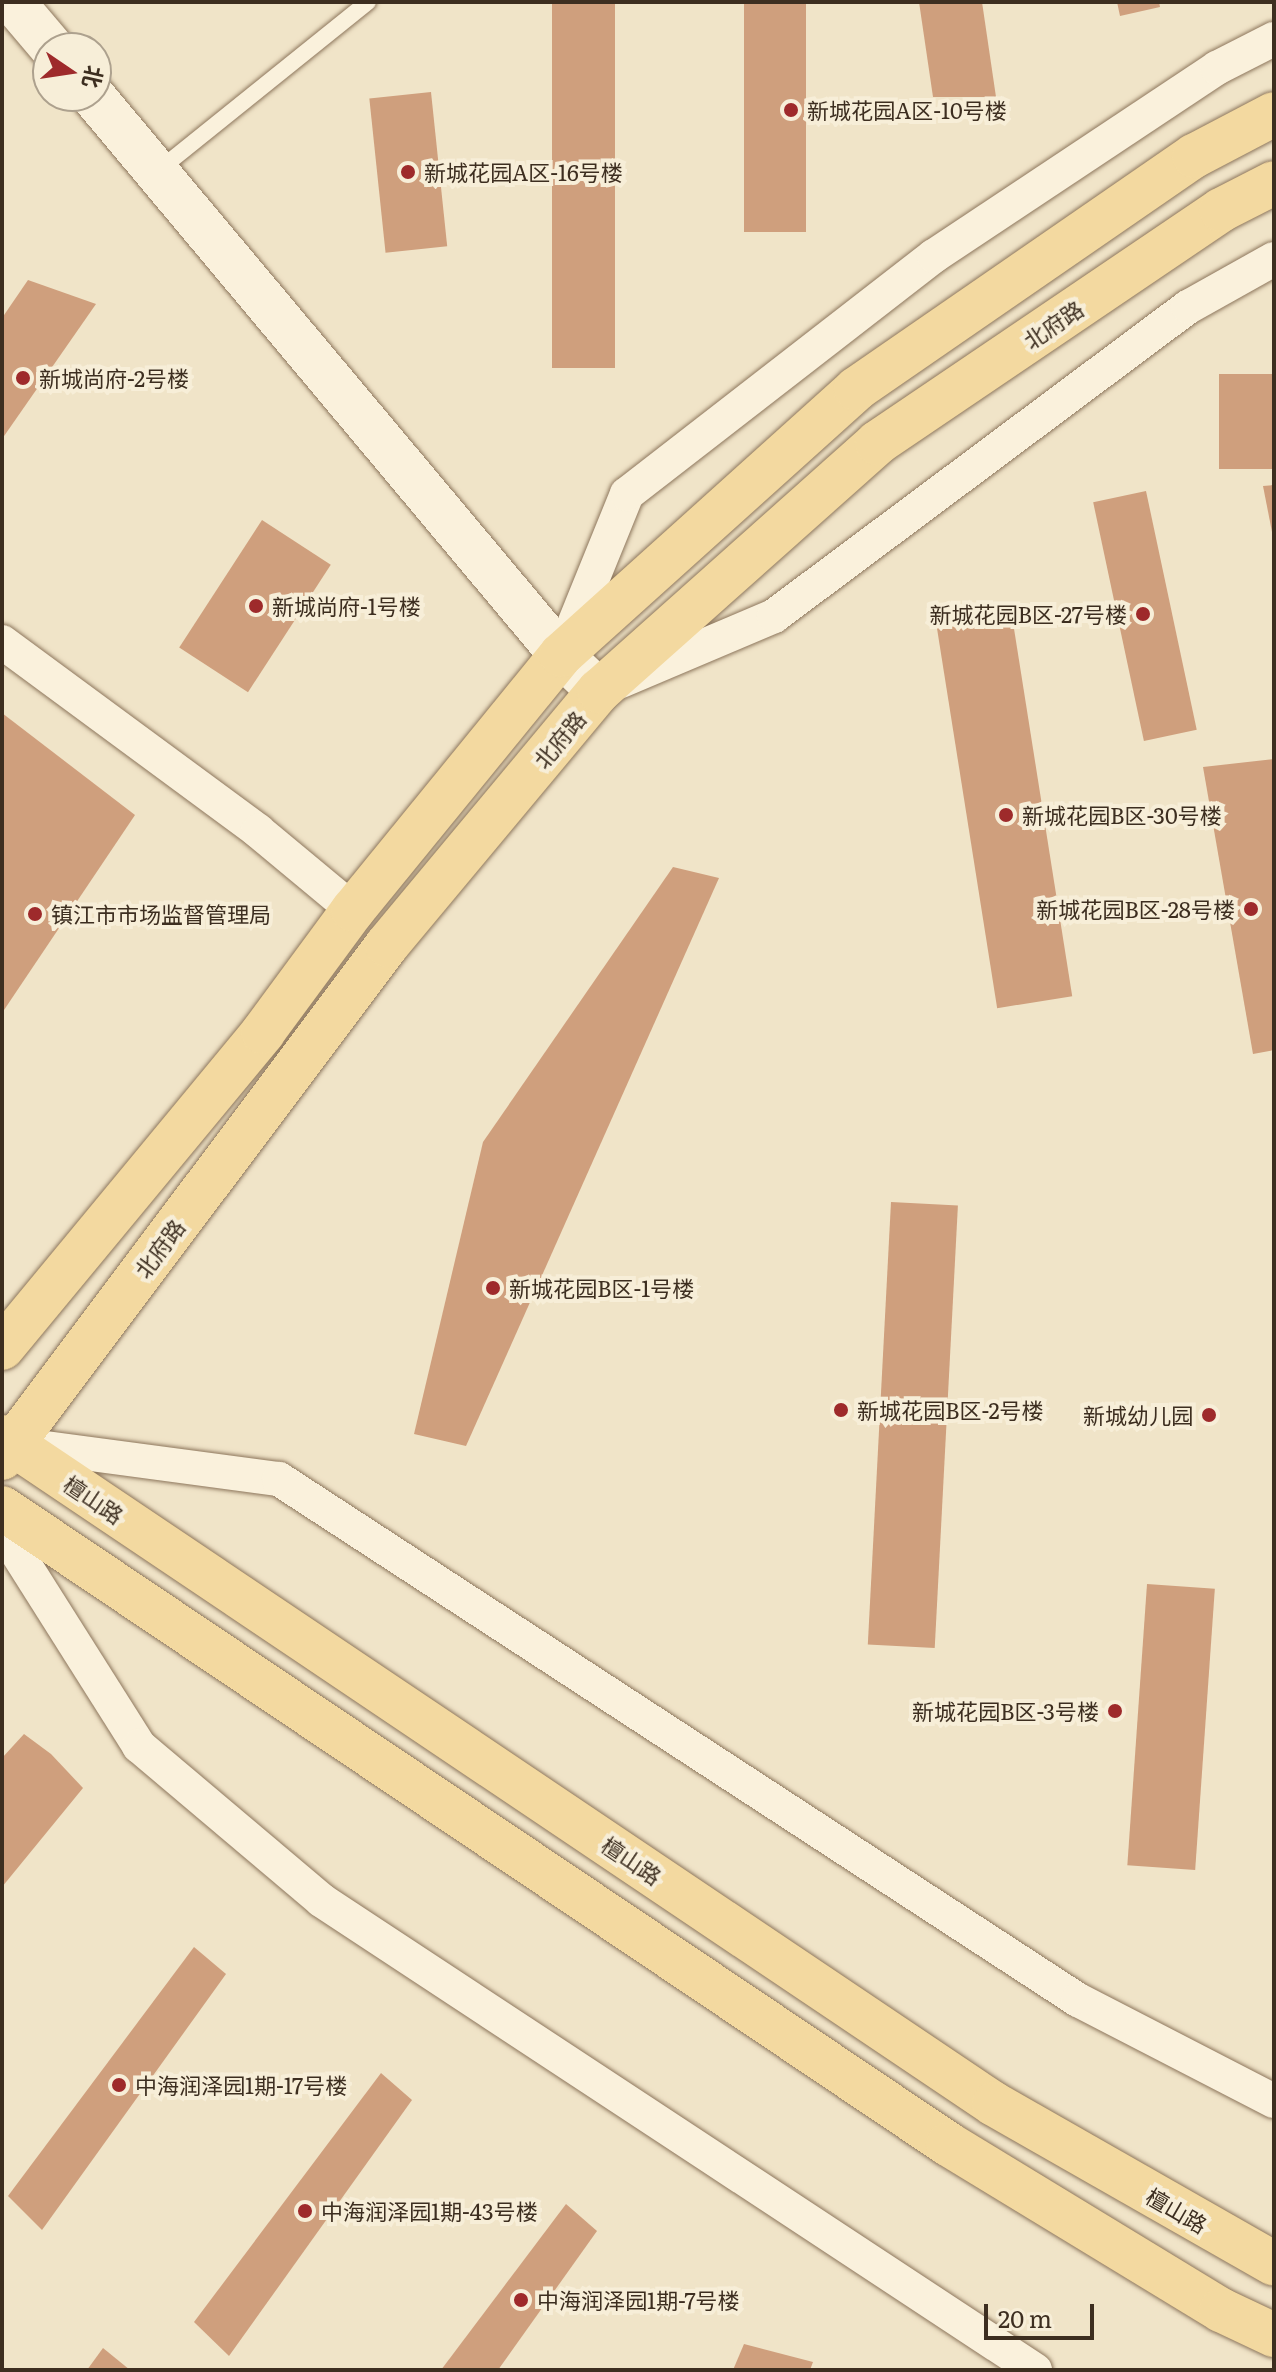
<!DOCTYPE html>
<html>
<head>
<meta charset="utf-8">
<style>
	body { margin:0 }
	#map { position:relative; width:1276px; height:2372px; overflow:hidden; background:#f0e4c8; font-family:Literata,"Noto Sans SC",serif }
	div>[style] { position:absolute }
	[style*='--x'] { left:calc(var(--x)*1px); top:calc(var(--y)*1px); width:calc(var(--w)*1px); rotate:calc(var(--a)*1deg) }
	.building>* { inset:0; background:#cf9f7d; transform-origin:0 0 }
	.roads { filter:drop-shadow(0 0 2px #8d765c) drop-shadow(0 0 2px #8d765c) }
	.lane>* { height:16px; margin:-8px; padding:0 8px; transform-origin:8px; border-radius:8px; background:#faf1dc }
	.street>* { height:34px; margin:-17px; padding:0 17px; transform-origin:17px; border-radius:17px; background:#faf1dc }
	.secondary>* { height:44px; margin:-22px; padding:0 22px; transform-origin:22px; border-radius:22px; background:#faf1dc }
	.primary>* { height:44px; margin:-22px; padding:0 22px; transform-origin:22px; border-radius:22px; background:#f3d9a0 }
	.dots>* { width:22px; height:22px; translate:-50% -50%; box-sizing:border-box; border:4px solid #f7eed8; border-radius:50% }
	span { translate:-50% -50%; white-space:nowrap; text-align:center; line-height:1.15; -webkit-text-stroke:8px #f7eed8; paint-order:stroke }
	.poi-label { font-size:22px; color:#3d2e20 }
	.left { translate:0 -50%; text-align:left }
	.right { translate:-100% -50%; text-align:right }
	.street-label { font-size:22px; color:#3d2e20 }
	.frame { position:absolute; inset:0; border:4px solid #3d2e20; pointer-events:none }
	.north { position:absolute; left:32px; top:32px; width:80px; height:80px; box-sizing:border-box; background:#f7eed8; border:2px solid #ada18e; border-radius:50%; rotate:103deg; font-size:22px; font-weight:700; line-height:32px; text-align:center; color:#3d2e20 }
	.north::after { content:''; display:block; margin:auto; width:28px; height:36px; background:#9e2a2b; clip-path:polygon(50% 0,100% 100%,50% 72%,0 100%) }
	.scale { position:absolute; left:984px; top:2304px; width:110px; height:36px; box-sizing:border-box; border:4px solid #3d2e20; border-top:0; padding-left:10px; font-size:24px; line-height:28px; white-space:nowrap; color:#3d2e20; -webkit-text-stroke:6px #f7eed8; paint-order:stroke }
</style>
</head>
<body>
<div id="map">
	<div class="building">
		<i style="left:552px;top:2px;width:63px;height:366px"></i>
		<i style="left:744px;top:2px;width:62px;height:230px"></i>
		<i style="clip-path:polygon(919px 2px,982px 2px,996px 97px,933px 97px)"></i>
		<i style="clip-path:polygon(1117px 2px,1159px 2px,1160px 7px,1120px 16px)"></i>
		<i style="left:431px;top:92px;width:155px;height:62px;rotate:84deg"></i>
		<i style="clip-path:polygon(28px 280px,96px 304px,2px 439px,2px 318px)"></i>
		<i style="left:1274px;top:374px;width:95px;height:55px;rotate:90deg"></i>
		<i style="clip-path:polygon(1274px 485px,1274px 537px,1273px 537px,1263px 486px)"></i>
		<i style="left:1146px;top:491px;width:244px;height:54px;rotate:78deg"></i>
		<i style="left:262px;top:520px;width:82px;height:152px;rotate:33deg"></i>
		<i style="left:1012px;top:616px;width:385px;height:76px;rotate:81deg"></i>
		<i style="clip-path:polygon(2px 713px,135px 815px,2px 1013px)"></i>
		<i style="clip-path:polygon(1274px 759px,1274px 1050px,1253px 1054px,1203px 767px)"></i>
		<i style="clip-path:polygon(673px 867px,719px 878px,466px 1446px,414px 1434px,483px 1142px)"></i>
		<i style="left:891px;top:1202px;width:67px;height:443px;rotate:3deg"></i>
		<i style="left:1147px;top:1584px;width:68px;height:282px;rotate:4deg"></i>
		<i style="clip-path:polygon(24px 1734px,51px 1754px,83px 1788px,2px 1887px,2px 1758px)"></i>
		<i style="clip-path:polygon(194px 1947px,226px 1974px,42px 2230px,8px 2196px)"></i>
		<i style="clip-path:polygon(381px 2073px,412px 2100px,229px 2356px,194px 2322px)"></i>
		<i style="clip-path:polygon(566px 2204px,597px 2231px,498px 2370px,441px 2370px)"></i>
		<i style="clip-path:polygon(744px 2344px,813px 2362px,810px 2370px,733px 2370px)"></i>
		<i style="clip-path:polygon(103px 2348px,130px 2370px,87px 2370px)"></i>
	</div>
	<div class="roads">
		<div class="lane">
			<i style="--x:159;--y:170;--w:268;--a:-38.8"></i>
		</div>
		<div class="street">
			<i style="--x:2;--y:642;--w:318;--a:36.4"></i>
			<i style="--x:258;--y:831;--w:124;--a:39.7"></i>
			<i style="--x:564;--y:649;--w:167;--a:-67.9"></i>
			<i style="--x:627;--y:494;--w:388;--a:-37.8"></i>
			<i style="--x:934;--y:256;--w:340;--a:-33.6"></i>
			<i style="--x:1217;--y:68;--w:64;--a:-27"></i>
			<i style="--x:621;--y:681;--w:166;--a:-23"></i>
			<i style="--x:774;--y:616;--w:517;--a:-36.74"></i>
			<i style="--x:1188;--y:307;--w:98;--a:-29.2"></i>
			<i style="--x:16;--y:1444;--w:265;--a:7.6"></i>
			<i style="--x:279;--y:1479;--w:954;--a:33.11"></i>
			<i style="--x:1078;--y:2000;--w:220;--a:27.3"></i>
			<i style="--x:2;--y:1529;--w:257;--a:57.7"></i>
			<i style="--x:139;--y:1746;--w:238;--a:40.2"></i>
			<i style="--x:321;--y:1900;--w:855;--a:33.36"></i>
		</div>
		<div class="secondary">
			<i style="--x:13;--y:2;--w:60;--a:49.7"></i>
			<i style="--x:93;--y:96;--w:729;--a:50.06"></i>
			<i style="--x:561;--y:655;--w:52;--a:43.5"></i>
		</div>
		<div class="primary">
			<i style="--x:2;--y:1348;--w:410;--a:-50.4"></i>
			<i style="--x:263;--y:1032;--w:152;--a:-53.6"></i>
			<i style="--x:353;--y:910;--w:329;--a:-50.8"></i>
			<i style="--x:561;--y:655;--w:397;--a:-42"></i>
			<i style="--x:856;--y:389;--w:411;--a:-34.6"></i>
			<i style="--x:1194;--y:156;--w:90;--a:-27.7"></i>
			<i style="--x:2;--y:1437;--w:1195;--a:33.92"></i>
			<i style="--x:994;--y:2104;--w:322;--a:29.7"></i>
			<i style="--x:2;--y:1458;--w:641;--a:-53.11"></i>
			<i style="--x:387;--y:945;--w:331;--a:-50.2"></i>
			<i style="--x:599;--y:691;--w:373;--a:-41.7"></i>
			<i style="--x:877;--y:443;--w:415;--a:-34.1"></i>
			<i style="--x:1221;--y:210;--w:59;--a:-27"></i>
			<i style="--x:2;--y:1508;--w:1140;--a:33.91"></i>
			<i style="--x:948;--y:2144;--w:320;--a:31.3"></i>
			<i style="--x:1221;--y:2310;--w:59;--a:25.3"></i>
		</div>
	</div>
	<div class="dots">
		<i style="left:791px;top:110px;background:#9e2a2b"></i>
		<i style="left:408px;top:172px;background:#9e2a2b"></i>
		<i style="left:23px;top:378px;background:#9e2a2b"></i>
		<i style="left:256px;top:606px;background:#9e2a2b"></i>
		<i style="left:1143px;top:614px;background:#9e2a2b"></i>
		<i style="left:1006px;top:815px;background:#9e2a2b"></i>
		<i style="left:1251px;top:909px;background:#9e2a2b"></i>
		<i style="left:35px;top:914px;background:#9e2a2b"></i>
		<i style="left:493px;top:1288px;background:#9e2a2b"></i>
		<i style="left:841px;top:1410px;background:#9e2a2b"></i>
		<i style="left:1209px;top:1415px;background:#9e2a2b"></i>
		<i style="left:1115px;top:1711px;background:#9e2a2b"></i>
		<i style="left:119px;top:2085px;background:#9e2a2b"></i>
		<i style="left:305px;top:2211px;background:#9e2a2b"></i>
		<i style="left:521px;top:2300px;background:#9e2a2b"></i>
	</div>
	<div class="poi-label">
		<span class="left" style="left:807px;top:110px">新城花园A区-10号楼</span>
		<span class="left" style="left:424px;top:172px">新城花园A区-16号楼</span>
		<span class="left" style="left:39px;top:378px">新城尚府-2号楼</span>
		<span class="left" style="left:272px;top:606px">新城尚府-1号楼</span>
		<span class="right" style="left:1127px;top:614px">新城花园B区-27号楼</span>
		<span class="left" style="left:1022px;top:815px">新城花园B区-30号楼</span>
		<span class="right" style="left:1235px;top:909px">新城花园B区-28号楼</span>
		<span class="left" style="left:51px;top:914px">镇江市市场监督管理局</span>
		<span class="left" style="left:509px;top:1288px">新城花园B区-1号楼</span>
		<span class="left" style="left:857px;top:1410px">新城花园B区-2号楼</span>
		<span class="right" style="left:1193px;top:1415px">新城幼儿园</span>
		<span class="right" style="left:1099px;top:1711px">新城花园B区-3号楼</span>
		<span class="left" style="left:135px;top:2085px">中海润泽园1期-17号楼</span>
		<span class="left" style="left:321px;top:2211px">中海润泽园1期-43号楼</span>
		<span class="left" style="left:537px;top:2300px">中海润泽园1期-7号楼</span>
	</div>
	<div class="street-label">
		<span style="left:1053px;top:324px;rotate:-34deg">北府路</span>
		<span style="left:559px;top:739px;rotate:-50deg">北府路</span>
		<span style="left:159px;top:1248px;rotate:-53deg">北府路</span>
		<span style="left:94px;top:1499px;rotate:34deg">檀山路</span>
		<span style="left:632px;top:1860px;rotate:34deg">檀山路</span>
		<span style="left:1177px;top:2210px;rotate:30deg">檀山路</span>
	</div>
	<div class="frame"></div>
	<div class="north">北</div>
	<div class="scale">20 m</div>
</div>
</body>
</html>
